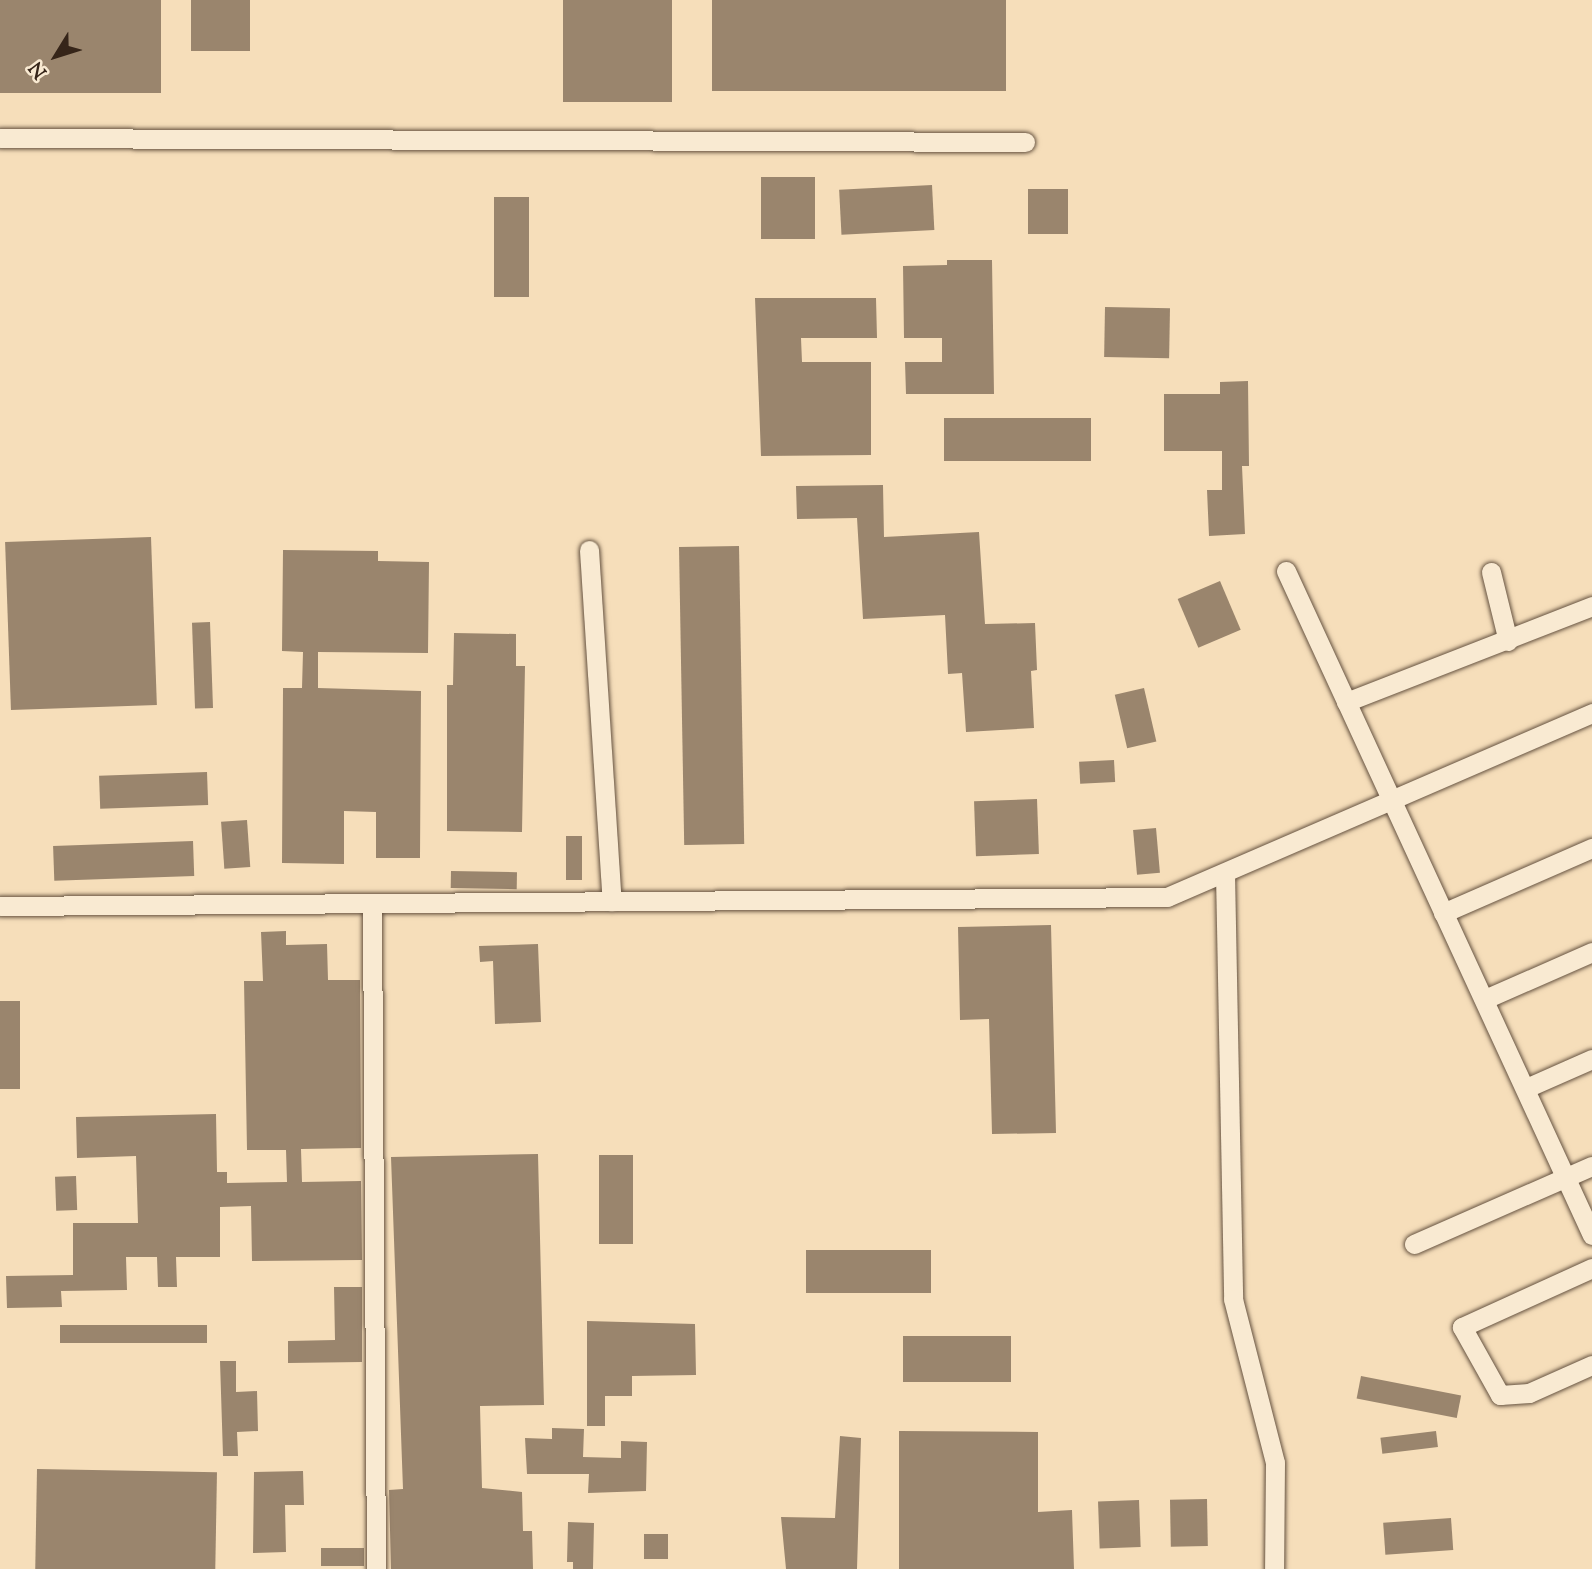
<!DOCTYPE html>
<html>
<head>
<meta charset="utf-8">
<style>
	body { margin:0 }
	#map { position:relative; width:1592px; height:1569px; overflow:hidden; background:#f6deba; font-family:"Sorts Mill Goudy",serif }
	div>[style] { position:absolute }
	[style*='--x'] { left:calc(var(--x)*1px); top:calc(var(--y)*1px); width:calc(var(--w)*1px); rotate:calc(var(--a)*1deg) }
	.building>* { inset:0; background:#9a856d; transform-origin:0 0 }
	.roads { filter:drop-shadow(0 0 2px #665341) drop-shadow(0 0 2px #665341) }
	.minor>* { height:19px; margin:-9.5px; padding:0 9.5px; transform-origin:9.5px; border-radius:9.5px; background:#f9ead2 }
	span { translate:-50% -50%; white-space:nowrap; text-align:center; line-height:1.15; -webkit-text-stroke:5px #f9ead2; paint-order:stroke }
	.north { position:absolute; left:21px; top:21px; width:70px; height:70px; -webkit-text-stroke:5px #f9ead2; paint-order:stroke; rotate:232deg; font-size:19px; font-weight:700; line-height:28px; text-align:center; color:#362519 }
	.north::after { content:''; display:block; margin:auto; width:24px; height:32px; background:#362519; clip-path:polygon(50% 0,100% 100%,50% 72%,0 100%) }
</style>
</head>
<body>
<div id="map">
	<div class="building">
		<i style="left:0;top:0;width:161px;height:93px"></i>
		<i style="left:191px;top:0;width:59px;height:51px"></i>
		<i style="left:563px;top:0;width:109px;height:102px"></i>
		<i style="left:712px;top:0;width:294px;height:91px"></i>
		<i style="left:761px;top:177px;width:54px;height:62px"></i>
		<i style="left:932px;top:185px;width:45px;height:93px;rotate:87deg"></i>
		<i style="left:1028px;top:189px;width:40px;height:45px"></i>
		<i style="left:494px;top:197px;width:35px;height:100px"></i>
		<i style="clip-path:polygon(947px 260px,992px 260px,994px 394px,906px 394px,905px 362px,942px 362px,942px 338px,904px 338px,903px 266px,947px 265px)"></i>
		<i style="clip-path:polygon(755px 298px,876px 298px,877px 338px,801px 338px,802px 362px,871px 362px,871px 455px,761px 456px)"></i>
		<i style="left:1105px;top:307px;width:65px;height:50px;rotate:1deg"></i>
		<i style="clip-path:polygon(1248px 381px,1249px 466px,1242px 466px,1245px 534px,1209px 536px,1207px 490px,1222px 490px,1222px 451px,1164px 451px,1164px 394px,1220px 394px,1220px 382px)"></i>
		<i style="left:944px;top:418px;width:147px;height:43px"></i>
		<i style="clip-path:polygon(883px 485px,884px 537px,979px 532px,985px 624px,1035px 623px,1037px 670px,1031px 671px,1034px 728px,966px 732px,962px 673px,948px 674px,945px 615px,863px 619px,857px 518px,797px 519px,796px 486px)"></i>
		<i style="left:151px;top:537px;width:168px;height:146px;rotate:88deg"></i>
		<i style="left:739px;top:546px;width:298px;height:60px;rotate:89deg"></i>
		<i style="clip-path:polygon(283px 550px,378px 551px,378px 561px,429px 562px,428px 653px,318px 652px,318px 688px,421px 691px,420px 858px,376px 858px,376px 812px,344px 811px,344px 864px,282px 863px,283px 688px,302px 688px,303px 652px,282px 651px)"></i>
		<i style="left:1220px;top:581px;width:53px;height:46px;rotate:67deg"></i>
		<i style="left:210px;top:622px;width:86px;height:18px;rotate:88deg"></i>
		<i style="clip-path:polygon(454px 633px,516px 634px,516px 666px,525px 666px,522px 832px,447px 831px,447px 685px,453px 685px)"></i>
		<i style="left:1144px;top:688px;width:55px;height:30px;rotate:77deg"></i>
		<i style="left:1114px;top:760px;width:22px;height:35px;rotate:87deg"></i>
		<i style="left:207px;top:772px;width:33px;height:108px;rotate:88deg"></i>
		<i style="left:1037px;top:799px;width:55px;height:63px;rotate:88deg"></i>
		<i style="left:247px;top:820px;width:47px;height:26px;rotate:86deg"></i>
		<i style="left:1156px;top:828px;width:45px;height:23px;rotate:85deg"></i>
		<i style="left:566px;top:836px;width:16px;height:44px"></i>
		<i style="left:193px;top:841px;width:35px;height:140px;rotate:88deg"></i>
		<i style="left:451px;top:871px;width:66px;height:17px;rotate:1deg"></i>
		<i style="clip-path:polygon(1051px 925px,1056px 1133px,992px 1134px,989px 1019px,960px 1020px,958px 927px)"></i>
		<i style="clip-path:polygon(286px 931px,286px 945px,327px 944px,328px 980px,360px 980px,361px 1148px,301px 1149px,302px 1182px,361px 1181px,362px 1260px,252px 1261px,251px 1206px,220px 1207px,220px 1257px,176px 1257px,177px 1287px,158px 1287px,157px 1257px,126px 1257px,127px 1290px,61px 1291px,62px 1307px,7px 1308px,6px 1276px,73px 1275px,73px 1223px,138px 1223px,136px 1156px,77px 1158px,76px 1117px,216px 1114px,217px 1172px,227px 1172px,227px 1183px,287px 1182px,286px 1150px,247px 1150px,244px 981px,263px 981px,261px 932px)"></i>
		<i style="clip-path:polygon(538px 944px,541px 1022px,495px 1024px,493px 961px,480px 962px,479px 946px)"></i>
		<i style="left:0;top:1001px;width:20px;height:88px"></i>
		<i style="clip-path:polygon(538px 1154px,544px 1405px,480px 1406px,482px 1488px,522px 1492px,523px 1531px,532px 1531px,533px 1569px,391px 1569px,389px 1490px,403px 1489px,391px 1157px)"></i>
		<i style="left:599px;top:1155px;width:34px;height:89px"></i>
		<i style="left:76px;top:1176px;width:34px;height:21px;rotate:88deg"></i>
		<i style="left:806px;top:1250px;width:125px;height:43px"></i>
		<i style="clip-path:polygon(334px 1287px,362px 1287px,362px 1362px,288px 1363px,288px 1341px,335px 1340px)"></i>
		<i style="clip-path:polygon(587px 1321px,695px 1324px,696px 1375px,632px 1376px,632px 1396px,605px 1396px,605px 1426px,587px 1426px)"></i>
		<i style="left:60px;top:1325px;width:147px;height:18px"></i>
		<i style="left:903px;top:1336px;width:108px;height:46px"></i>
		<i style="clip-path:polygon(220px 1361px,236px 1361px,236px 1392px,257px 1391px,258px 1431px,237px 1432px,238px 1456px,223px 1456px)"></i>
		<i style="left:1361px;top:1376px;width:102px;height:23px;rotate:11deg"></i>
		<i style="clip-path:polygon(552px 1428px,584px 1429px,583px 1457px,621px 1458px,621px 1441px,647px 1442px,646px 1491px,588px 1493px,589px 1474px,527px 1474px,525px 1438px,552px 1439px)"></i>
		<i style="clip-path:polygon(899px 1431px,1038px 1432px,1038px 1512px,1072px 1510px,1074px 1569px,899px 1569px)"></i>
		<i style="left:1436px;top:1431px;width:16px;height:56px;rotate:83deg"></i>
		<i style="clip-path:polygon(840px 1436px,861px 1438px,857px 1569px,786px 1569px,781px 1517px,835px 1518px)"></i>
		<i style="left:37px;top:1469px;width:180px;height:100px;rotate:1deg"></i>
		<i style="clip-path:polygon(303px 1471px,304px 1505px,285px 1505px,286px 1552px,253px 1553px,254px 1472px)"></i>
		<i style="left:1207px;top:1499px;width:47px;height:37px;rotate:89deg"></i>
		<i style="left:1139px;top:1500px;width:47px;height:41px;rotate:88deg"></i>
		<i style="left:1451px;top:1518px;width:32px;height:68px;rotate:86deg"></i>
		<i style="clip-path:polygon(568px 1522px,594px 1523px,593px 1569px,573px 1569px,573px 1562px,567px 1562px)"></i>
		<i style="left:644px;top:1534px;width:24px;height:25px"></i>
		<i style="left:364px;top:1548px;width:18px;height:43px;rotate:90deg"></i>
	</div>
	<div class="roads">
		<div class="minor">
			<i style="--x:0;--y:138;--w:1025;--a:0.22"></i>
			<i style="--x:589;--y:550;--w:352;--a:86.3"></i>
			<i style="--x:1286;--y:571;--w:731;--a:65.26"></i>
			<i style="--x:1491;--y:572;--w:71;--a:76.2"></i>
			<i style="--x:1346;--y:702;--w:264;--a:-21.3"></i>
			<i style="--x:1225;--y:873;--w:426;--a:88.9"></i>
			<i style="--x:1233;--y:1299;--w:169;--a:75.6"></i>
			<i style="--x:1275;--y:1463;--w:106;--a:90.5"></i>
			<i style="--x:372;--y:904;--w:665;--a:89.66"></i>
			<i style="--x:0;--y:906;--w:1167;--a:-0.44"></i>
			<i style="--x:1167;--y:897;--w:463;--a:-23.4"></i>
			<i style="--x:1443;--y:913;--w:163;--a:-23.6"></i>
			<i style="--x:1485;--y:999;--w:117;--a:-23.7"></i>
			<i style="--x:1526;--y:1088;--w:72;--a:-23.7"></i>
			<i style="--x:1414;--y:1244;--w:194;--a:-23.7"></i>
			<i style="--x:1592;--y:1268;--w:143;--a:155.6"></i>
			<i style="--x:1462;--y:1327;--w:78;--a:60.8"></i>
			<i style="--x:1500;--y:1395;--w:29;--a:-4"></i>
			<i style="--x:1529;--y:1393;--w:69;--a:-24"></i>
		</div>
	</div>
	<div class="north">N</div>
</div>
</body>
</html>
